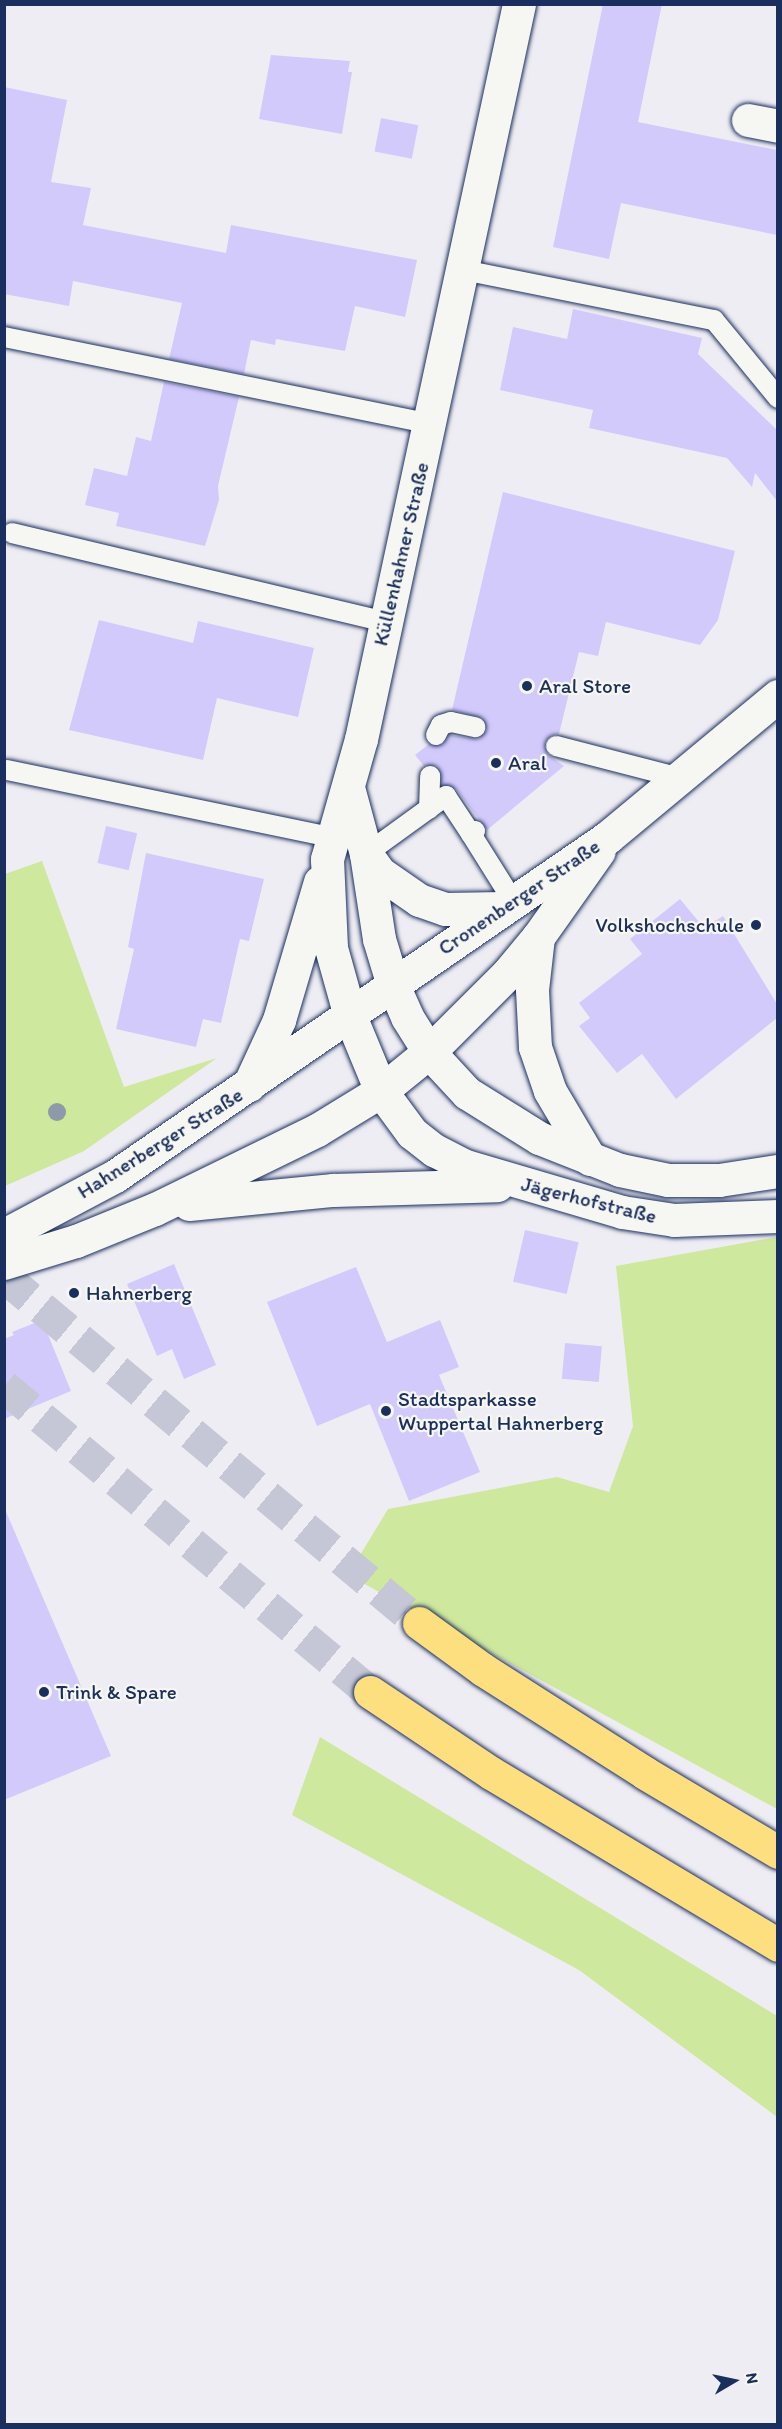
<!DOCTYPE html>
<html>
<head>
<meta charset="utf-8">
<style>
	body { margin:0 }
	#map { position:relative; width:782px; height:2429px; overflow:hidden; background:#efedf4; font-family:Itim,sans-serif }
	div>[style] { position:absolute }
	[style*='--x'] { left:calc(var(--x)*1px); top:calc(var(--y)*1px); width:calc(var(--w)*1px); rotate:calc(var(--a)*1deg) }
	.green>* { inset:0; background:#cee89e }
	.building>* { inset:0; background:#d3cafc; transform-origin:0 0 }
	.highway-tunnel>* { height:33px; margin-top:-16.5px; transform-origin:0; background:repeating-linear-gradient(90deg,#c5c7d6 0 33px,transparent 0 49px) }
	.roads { filter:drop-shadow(0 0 2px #1b2f5e) drop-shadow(0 0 2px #1b2f5e) }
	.lane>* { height:20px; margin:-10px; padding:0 10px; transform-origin:10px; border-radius:10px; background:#f6f6f2 }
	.street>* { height:33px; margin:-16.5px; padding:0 16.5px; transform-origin:16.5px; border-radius:16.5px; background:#f6f6f2 }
	.secondary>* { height:33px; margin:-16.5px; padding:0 16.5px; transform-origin:16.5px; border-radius:16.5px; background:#f6f6f2 }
	.highway>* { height:33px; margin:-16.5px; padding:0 16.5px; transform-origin:16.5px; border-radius:16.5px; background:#fddf80 }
	.trees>* { width:18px; height:18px; margin:-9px; border-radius:50%; background:#8e99a9 }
	.dots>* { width:16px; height:16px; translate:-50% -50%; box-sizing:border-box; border:3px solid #f6f6f2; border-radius:50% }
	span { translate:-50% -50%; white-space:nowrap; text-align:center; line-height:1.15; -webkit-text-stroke:4.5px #f6f6f2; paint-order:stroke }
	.street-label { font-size:21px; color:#1b2f5e }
	.poi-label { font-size:21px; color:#1b2f5e }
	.left { translate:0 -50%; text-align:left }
	.right { translate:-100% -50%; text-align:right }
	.frame { position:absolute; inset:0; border:6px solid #1b2f5e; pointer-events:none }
	.north { position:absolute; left:704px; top:2351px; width:60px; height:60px; -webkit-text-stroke:4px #f6f6f2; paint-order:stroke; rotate:81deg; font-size:16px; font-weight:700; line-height:24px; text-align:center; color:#1b2f5e }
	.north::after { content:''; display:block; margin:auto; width:21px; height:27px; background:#1b2f5e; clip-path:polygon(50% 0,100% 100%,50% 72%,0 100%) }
</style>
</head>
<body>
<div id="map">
	<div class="green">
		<i style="clip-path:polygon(42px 861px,124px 1087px,217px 1058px,84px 1151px,5px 1186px,5px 874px)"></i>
		<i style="clip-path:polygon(777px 1237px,777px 1809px,348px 1575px,388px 1509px,557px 1477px,609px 1492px,633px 1426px,616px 1266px)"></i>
		<i style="clip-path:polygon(320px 1737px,777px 2016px,777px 2117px,579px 1970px,292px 1815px)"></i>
	</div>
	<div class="building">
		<i style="clip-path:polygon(603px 4px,662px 4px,638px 122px,777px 150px,777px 235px,621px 203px,609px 259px,553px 247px)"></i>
		<i style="clip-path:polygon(271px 55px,350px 61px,348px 72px,352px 72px,342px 134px,259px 119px)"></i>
		<i style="clip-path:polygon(4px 87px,67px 100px,51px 182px,91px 188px,83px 225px,226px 253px,231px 225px,417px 260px,405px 317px,355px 306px,345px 351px,276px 339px,275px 345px,251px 340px,244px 374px,169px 359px,182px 303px,73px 281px,69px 306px,4px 294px)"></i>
		<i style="left:381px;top:118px;width:38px;height:34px;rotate:11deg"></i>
		<i style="clip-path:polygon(573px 309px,702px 338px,698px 354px,777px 430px,777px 501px,755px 473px,752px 487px,727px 458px,589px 428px,593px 410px,500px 390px,513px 327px,567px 339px)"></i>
		<i style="clip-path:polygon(164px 382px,239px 397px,218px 486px,219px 500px,205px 546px,116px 526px,119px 513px,85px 505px,94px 468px,127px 476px,136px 437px,151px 441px)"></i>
		<i style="clip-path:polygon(503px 492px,735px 551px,718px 620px,700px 645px,606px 622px,598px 656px,579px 652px,559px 734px,552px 735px,545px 742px,547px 754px,564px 766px,487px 830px,456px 789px,442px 785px,437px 766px,424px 766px,415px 755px,429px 744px,442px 745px,449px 735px,478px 739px,487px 730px,483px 718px,452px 710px)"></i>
		<i style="clip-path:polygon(99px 620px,193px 643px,198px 621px,314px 648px,298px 717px,217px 698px,203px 760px,69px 730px)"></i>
		<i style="left:106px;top:826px;width:32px;height:38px;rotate:13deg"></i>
		<i style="clip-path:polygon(146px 853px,264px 879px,249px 941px,240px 939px,221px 1023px,203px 1019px,196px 1047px,116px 1029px,134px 949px,128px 947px)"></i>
		<i style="clip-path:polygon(680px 899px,704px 928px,723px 916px,777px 1004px,777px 1018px,676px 1099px,642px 1054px,617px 1073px,579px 1026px,590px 1018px,579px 1003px,642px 954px,630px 939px)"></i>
		<i style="left:525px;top:1230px;width:55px;height:53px;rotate:13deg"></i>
		<i style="clip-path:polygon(174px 1264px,216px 1365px,184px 1379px,172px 1349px,157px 1356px,127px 1284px)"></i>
		<i style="clip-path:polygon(356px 1267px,387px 1342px,440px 1320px,459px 1367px,439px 1375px,480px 1472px,409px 1501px,370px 1404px,317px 1426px,267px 1302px)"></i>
		<i style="clip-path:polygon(42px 1320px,71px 1391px,4px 1419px,4px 1339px,14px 1335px,12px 1332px)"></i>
		<i style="left:565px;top:1343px;width:37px;height:36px;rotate:5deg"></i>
		<i style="clip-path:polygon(4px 1507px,111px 1756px,4px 1800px)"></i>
	</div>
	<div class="highway-tunnel">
		<i style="--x:4;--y:1276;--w:541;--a:39.9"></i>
		<i style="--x:4;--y:1386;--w:477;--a:39.9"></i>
	</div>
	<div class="roads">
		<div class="lane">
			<i style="--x:463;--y:270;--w:256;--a:11.3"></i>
			<i style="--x:714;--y:320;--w:101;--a:50.6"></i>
			<i style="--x:4;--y:337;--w:435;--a:11.5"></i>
			<i style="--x:12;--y:533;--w:384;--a:13.4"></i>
			<i style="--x:436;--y:735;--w:11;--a:-63"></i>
			<i style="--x:441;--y:725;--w:10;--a:-17"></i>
			<i style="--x:451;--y:722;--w:25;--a:12"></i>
			<i style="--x:556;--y:746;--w:128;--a:14.5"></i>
			<i style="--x:7;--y:770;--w:335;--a:11.7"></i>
			<i style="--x:429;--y:809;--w:33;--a:-88"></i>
			<i style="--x:475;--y:831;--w:5;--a:143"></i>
			<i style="--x:471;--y:834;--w:79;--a:57.9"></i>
			<i style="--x:366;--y:854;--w:99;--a:-35.9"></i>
			<i style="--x:446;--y:796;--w:45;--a:56.7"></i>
		</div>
		<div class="street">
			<i style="--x:748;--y:120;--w:31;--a:11"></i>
		</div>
		<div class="secondary">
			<i style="--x:519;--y:4;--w:752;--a:102.13"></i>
			<i style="--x:361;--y:739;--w:125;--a:105.8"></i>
			<i style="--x:327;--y:859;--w:89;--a:87.4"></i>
			<i style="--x:331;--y:948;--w:71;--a:74.4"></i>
			<i style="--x:350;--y:1016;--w:81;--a:67.5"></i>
			<i style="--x:381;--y:1091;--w:52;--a:53.6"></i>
			<i style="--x:412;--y:1133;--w:28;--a:38"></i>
			<i style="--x:434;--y:1150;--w:36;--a:27"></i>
			<i style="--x:466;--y:1166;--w:163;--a:16.4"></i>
			<i style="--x:622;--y:1212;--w:53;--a:8.7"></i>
			<i style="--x:674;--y:1220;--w:104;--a:-2.2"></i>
			<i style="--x:349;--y:791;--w:65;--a:74.9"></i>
			<i style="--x:366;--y:854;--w:86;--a:81.3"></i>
			<i style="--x:379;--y:939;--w:48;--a:73.1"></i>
			<i style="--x:393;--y:985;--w:35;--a:66"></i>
			<i style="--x:407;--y:1017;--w:41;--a:57.8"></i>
			<i style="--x:429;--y:1052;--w:56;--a:47.2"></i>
			<i style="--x:467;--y:1093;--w:85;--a:32"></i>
			<i style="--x:539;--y:1138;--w:87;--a:21.6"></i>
			<i style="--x:620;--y:1170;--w:49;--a:11.8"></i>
			<i style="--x:668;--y:1180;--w:51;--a:0"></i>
			<i style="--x:719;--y:1180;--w:60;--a:-8.7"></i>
			<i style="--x:366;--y:854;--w:24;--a:54"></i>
			<i style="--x:380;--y:873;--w:47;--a:34.7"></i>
			<i style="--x:419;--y:900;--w:28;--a:19"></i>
			<i style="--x:445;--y:909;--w:57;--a:-1"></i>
			<i style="--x:538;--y:937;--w:53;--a:96.5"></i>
			<i style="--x:532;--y:990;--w:57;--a:87"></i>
			<i style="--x:535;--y:1047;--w:46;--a:71.2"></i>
			<i style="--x:550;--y:1091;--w:79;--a:59.5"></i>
			<i style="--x:249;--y:1085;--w:72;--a:-65.2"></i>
			<i style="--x:279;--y:1020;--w:144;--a:-73.5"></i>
			<i style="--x:189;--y:1204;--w:145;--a:-5.6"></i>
			<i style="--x:333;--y:1190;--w:164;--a:-1.7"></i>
			<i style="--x:4;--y:1235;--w:126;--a:-28"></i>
			<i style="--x:115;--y:1176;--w:598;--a:-34.51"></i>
			<i style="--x:608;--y:837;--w:221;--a:-39.7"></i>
			<i style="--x:4;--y:1263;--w:75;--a:-17"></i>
			<i style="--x:76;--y:1241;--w:85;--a:-22.1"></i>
			<i style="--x:155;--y:1209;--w:180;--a:-26"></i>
			<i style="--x:317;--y:1130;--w:75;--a:-31.4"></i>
			<i style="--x:381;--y:1091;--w:62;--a:-39.1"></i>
			<i style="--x:429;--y:1052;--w:112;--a:-45"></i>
			<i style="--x:508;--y:973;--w:47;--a:-50.2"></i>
			<i style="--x:538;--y:937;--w:105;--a:-54.7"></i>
		</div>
		<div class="highway">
			<i style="--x:419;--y:1623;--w:78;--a:36.1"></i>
			<i style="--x:482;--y:1669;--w:193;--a:32.5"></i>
			<i style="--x:645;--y:1773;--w:155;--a:30.7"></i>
			<i style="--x:370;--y:1692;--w:146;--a:33.8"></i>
			<i style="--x:491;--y:1773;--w:335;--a:30.9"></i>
		</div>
	</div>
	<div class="trees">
		<i style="left:57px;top:1112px"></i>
	</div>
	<div class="dots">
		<i style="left:527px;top:686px;background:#1b2f5e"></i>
		<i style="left:496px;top:763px;background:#1b2f5e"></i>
		<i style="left:756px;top:925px;background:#1b2f5e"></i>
		<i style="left:74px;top:1293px;background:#1b2f5e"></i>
		<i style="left:386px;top:1411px;background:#1b2f5e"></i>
		<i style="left:44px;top:1692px;background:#1b2f5e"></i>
	</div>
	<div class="street-label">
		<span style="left:401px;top:554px;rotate:-77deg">Küllenhahner Straße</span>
		<span style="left:519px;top:897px;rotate:-34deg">Cronenberger Straße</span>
		<span style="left:160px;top:1143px;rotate:-32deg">Hahnerberger Straße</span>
		<span style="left:589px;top:1200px;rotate:14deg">Jägerhofstraße</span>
	</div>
	<div class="poi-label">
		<span class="left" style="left:539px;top:686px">Aral Store</span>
		<span class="left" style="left:508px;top:763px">Aral</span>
		<span class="right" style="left:744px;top:925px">Volkshochschule</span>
		<span class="left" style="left:86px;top:1293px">Hahnerberg</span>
		<span class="left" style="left:398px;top:1411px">Stadtsparkasse<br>Wuppertal Hahnerberg</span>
		<span class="left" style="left:56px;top:1692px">Trink &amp; Spare</span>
	</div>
	<div class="frame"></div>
	<div class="north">N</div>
</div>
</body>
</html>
